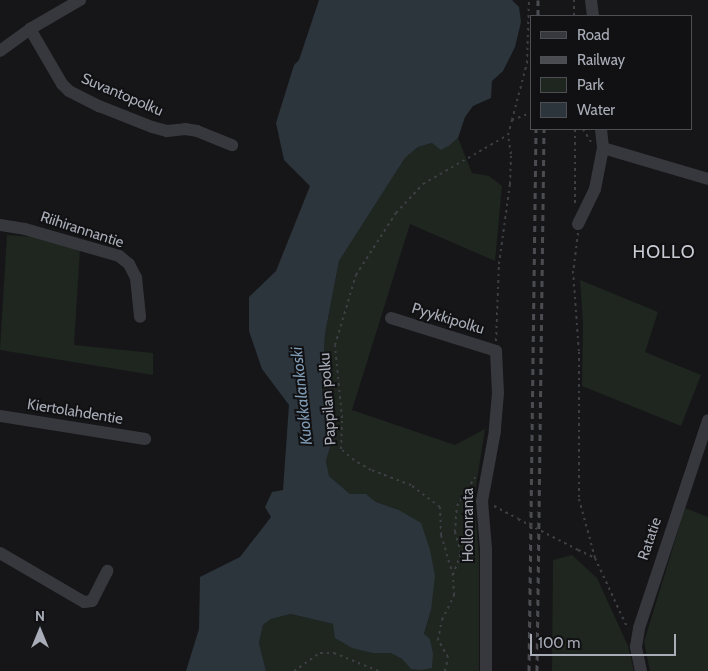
<!DOCTYPE html>
<html>
<head>
<meta charset="utf-8">
<style>
	body { margin:0 }
	#map { position:relative; width:708px; height:671px; overflow:hidden; background:#161618; font-family:Cabin,sans-serif }
	div>[style] { position:absolute }
	[style*='--x'] { left:calc(var(--x)*1px); top:calc(var(--y)*1px); width:calc(var(--w)*1px); rotate:calc(var(--a)*1deg) }
	.green>* { inset:0; background:#1e261f }
	.water>* { inset:0; background:#2c353c }
	.path>* { height:2px; margin-top:-1px; transform-origin:0; background:repeating-linear-gradient(90deg,#3d3f44 0 2.5px,transparent 0 6.5px) }
	.minor>* { height:12px; margin:-6px; padding:0 6px; transform-origin:6px; border-radius:6px; background:#37383d }
	.rail>* { height:3px; margin-top:-1.5px; transform-origin:0; background:repeating-linear-gradient(90deg,#4a4c52 0 6px,transparent 0 11px) }
	.path-bridge>* { height:2px; margin-top:-1px; transform-origin:0; background:repeating-linear-gradient(90deg,#3d3f44 0 2.5px,transparent 0 6.5px) }
	span { translate:-50% -50%; white-space:nowrap; text-align:center; line-height:1.15; -webkit-text-stroke:4px #111113; paint-order:stroke }
	.street-label { font-size:15px; color:#a8adb8 }
	.water-label { font-size:16px; color:#7f9bb3; font-style:italic }
	.quarter-label { font-size:18px; color:#c9ccd4; letter-spacing:1px }
	.legend { position:absolute; left:530px; top:15px; width:162px; height:115px; box-sizing:border-box; background:#111113; border:1px solid #4d4f55; margin:0; padding:6px 9px; list-style:none; font-size:15px; color:#a8adb8 }
	.legend li { display:flex; align-items:center; gap:10px; height:25px }
	.legend b { width:25px; border:1px solid #4d4f55 }
	.north { position:absolute; left:15px; top:606px; width:50px; height:50px; -webkit-text-stroke:4px #111113; paint-order:stroke; rotate:0deg; font-size:14px; font-weight:700; line-height:20px; text-align:center; color:#a8adb8 }
	.north::after { content:''; display:block; margin:auto; width:18px; height:22px; background:#a8adb8; clip-path:polygon(50% 0,100% 100%,50% 72%,0 100%) }
	.scale { position:absolute; left:530px; top:634px; width:146px; height:22px; box-sizing:border-box; border:2px solid #a8adb8; border-top:0; padding-left:6px; font-size:15px; line-height:18px; white-space:nowrap; color:#a8adb8; -webkit-text-stroke:4px #111113; paint-order:stroke }
</style>
</head>
<body>
<div id="map">
	<div class="green">
		<i style="clip-path:polygon(458px 138px,472px 173px,489px 176px,502px 186px,495px 261px,410px 224px,352px 410px,455px 445px,485px 429px,474px 499px,479px 554px,479px 671px,266px 671px,259px 643px,263px 625px,271px 619px,291px 614px,333px 624px,373px 653px,391px 653px,402px 659px,411px 669px,433px 653px,430px 639px,424px 635px,431px 610px,399px 510px,376px 502px,366px 494px,350px 494px,329px 476px,326px 461px,333px 437px,326px 418px,322px 389px,325px 334px,339px 261px,405px 158px,418px 147px,432px 143px,450px 145px)"></i>
		<i style="clip-path:polygon(7px 235px,34px 237px,80px 249px,74px 345px,153px 353px,153px 375px,0 350px)"></i>
		<i style="clip-path:polygon(580px 280px,658px 312px,645px 352px,701px 375px,681px 426px,582px 386px,583px 324px)"></i>
		<i style="clip-path:polygon(685px 508px,708px 517px,708px 671px,650px 671px,644px 642px)"></i>
		<i style="clip-path:polygon(572px 555px,597px 578px,628px 646px,634px 671px,552px 671px,553px 560px)"></i>
	</div>
	<div class="water">
		<i style="clip-path:polygon(319px 0,512px 0,519px 7px,521px 22px,515px 47px,503px 71px,492px 81px,491px 98px,473px 106px,465px 117px,458px 138px,450px 145px,441px 150px,432px 143px,418px 147px,405px 158px,339px 261px,325px 334px,322px 389px,326px 418px,333px 437px,326px 461px,329px 476px,350px 494px,366px 494px,376px 502px,399px 510px,421px 523px,430px 550px,435px 576px,431px 610px,424px 634px,430px 639px,433px 653px,432px 668px,421px 670px,411px 669px,402px 659px,391px 653px,373px 653px,352px 648px,335px 638px,333px 624px,291px 614px,271px 619px,263px 625px,259px 643px,266px 671px,186px 671px,199px 629px,200px 577px,240px 557px,271px 517px,265px 507px,272px 492px,283px 490px,289px 405px,262px 369px,249px 331px,249px 297px,276px 271px,310px 186px,284px 160px,276px 123px,294px 65px,299px 60px)"></i>
	</div>
	<div class="path">
		<i style="--x:574;--y:0;--w:16;--a:90"></i>
		<i style="--x:512;--y:120;--w:59;--a:-75.3"></i>
		<i style="--x:527;--y:63;--w:63;--a:-88.2"></i>
		<i style="--x:575;--y:129;--w:75;--a:90"></i>
		<i style="--x:583;--y:129;--w:15;--a:58"></i>
		<i style="--x:578;--y:233;--w:38;--a:97"></i>
		<i style="--x:573;--y:271;--w:81;--a:85.8"></i>
		<i style="--x:579;--y:352;--w:147;--a:90"></i>
		<i style="--x:579;--y:499;--w:61;--a:74.8"></i>
		<i style="--x:496;--y:341;--w:77;--a:-87.8"></i>
		<i style="--x:499;--y:264;--w:81;--a:-82.2"></i>
		<i style="--x:510;--y:184;--w:30;--a:-88"></i>
		<i style="--x:511;--y:154;--w:19;--a:-99"></i>
		<i style="--x:508;--y:135;--w:16;--a:-75"></i>
		<i style="--x:512;--y:120;--w:17;--a:-21"></i>
		<i style="--x:494;--y:506;--w:27;--a:28"></i>
		<i style="--x:578;--y:550;--w:19;--a:25"></i>
		<i style="--x:595;--y:558;--w:78;--a:65.1"></i>
		<i style="--x:453;--y:575;--w:23;--a:-70"></i>
		<i style="--x:461;--y:553;--w:22;--a:-106"></i>
		<i style="--x:455;--y:532;--w:26;--a:-86"></i>
		<i style="--x:457;--y:506;--w:34;--a:-58"></i>
		<i style="--x:294;--y:671;--w:32;--a:-35"></i>
		<i style="--x:320;--y:653;--w:14;--a:0"></i>
		<i style="--x:334;--y:653;--w:48;--a:22.2"></i>
		<i style="--x:445;--y:671;--w:14;--a:-78"></i>
		<i style="--x:448;--y:657;--w:20;--a:-120"></i>
		<i style="--x:438;--y:640;--w:20;--a:-79"></i>
		<i style="--x:442;--y:620;--w:28;--a:-64"></i>
		<i style="--x:454;--y:595;--w:20;--a:-93"></i>
		<i style="--x:453;--y:575;--w:42;--a:-106.7"></i>
		<i style="--x:441;--y:535;--w:28;--a:-92"></i>
		<i style="--x:440;--y:507;--w:36;--a:-143"></i>
		<i style="--x:411;--y:485;--w:43;--a:-159.4"></i>
		<i style="--x:371;--y:470;--w:20;--a:-150"></i>
		<i style="--x:354;--y:460;--w:17;--a:-140"></i>
		<i style="--x:341;--y:449;--w:31;--a:-88"></i>
		<i style="--x:342;--y:418;--w:73;--a:-95.5"></i>
		<i style="--x:335;--y:345;--w:73;--a:-73.3"></i>
		<i style="--x:356;--y:275;--w:74;--a:-57.2"></i>
		<i style="--x:396;--y:213;--w:40;--a:-47"></i>
		<i style="--x:423;--y:184;--w:98;--a:-30"></i>
	</div>
	<div class="minor">
		<i style="--x:591;--y:0;--w:16;--a:83"></i>
		<i style="--x:30;--y:29;--w:64;--a:59.8"></i>
		<i style="--x:62;--y:84;--w:10;--a:45"></i>
		<i style="--x:69;--y:91;--w:34;--a:27"></i>
		<i style="--x:99;--y:106;--w:57;--a:21.6"></i>
		<i style="--x:152;--y:127;--w:16;--a:15"></i>
		<i style="--x:167;--y:131;--w:18;--a:-6"></i>
		<i style="--x:185;--y:129;--w:12;--a:9"></i>
		<i style="--x:197;--y:131;--w:38;--a:22"></i>
		<i style="--x:0;--y:51;--w:37;--a:-36"></i>
		<i style="--x:30;--y:29;--w:58;--a:-30.1"></i>
		<i style="--x:603;--y:148;--w:109;--a:16.4"></i>
		<i style="--x:578;--y:224;--w:39;--a:-64"></i>
		<i style="--x:595;--y:189;--w:42;--a:-79"></i>
		<i style="--x:603;--y:148;--w:19;--a:-96"></i>
		<i style="--x:0;--y:225;--w:25;--a:9"></i>
		<i style="--x:25;--y:229;--w:98;--a:16"></i>
		<i style="--x:119;--y:256;--w:13;--a:39"></i>
		<i style="--x:129;--y:264;--w:16;--a:63"></i>
		<i style="--x:136;--y:278;--w:39;--a:84"></i>
		<i style="--x:391;--y:318;--w:110;--a:17.4"></i>
		<i style="--x:496;--y:351;--w:42;--a:87.3"></i>
		<i style="--x:498;--y:393;--w:38;--a:95"></i>
		<i style="--x:495;--y:431;--w:71;--a:100.5"></i>
		<i style="--x:482;--y:501;--w:48;--a:85.2"></i>
		<i style="--x:486;--y:549;--w:122;--a:90"></i>
		<i style="--x:0;--y:416;--w:147;--a:9"></i>
		<i style="--x:0;--y:553;--w:97;--a:30.3"></i>
		<i style="--x:84;--y:602;--w:8;--a:-7"></i>
		<i style="--x:92;--y:601;--w:34;--a:-63"></i>
		<i style="--x:641;--y:671;--w:25;--a:-102"></i>
		<i style="--x:636;--y:647;--w:19;--a:-81"></i>
		<i style="--x:639;--y:628;--w:219;--a:-71.6"></i>
	</div>
	<div class="rail">
		<i style="--x:538;--y:16;--w:16;--a:-90"></i>
		<i style="--x:529;--y:671;--w:542;--a:-89.26"></i>
		<i style="--x:537;--y:671;--w:542;--a:-89.26"></i>
	</div>
	<div class="path-bridge">
		<i style="--x:518;--y:519;--w:68;--a:27.3"></i>
	</div>
	<div class="street-label">
		<span style="left:122px;top:95px;rotate:23deg">Suvantopolku</span>
		<span style="left:82px;top:230px;rotate:18deg">Riihirannantie</span>
		<span style="left:448px;top:319px;rotate:17deg">Pyykkipolku</span>
		<span style="left:328px;top:399px;rotate:-94deg">Pappilan polku</span>
		<span style="left:75px;top:412px;rotate:9deg">Kiertolahdentie</span>
		<span style="left:469px;top:525px;rotate:-90deg">Hollonranta</span>
		<span style="left:650px;top:539px;rotate:-71deg">Ratatie</span>
	</div>
	<div class="water-label">
		<span style="left:302px;top:396px;rotate:-96deg">Kuokkalankoski</span>
	</div>
	<div class="quarter-label">
		<span style="left:664px;top:252px">HOLLO</span>
	</div>
	<ul class="legend">
	<li><b style="height:6px;background:#37383d"></b>Road</li>
	<li><b style="height:6px;background:#4a4c52"></b>Railway</li>
	<li><b style="height:14px;background:#1e261f"></b>Park</li>
	<li><b style="height:14px;background:#2c353c"></b>Water</li>
	</ul>
	<div class="north">N</div>
	<div class="scale">100 m</div>
</div>
</body>
</html>
